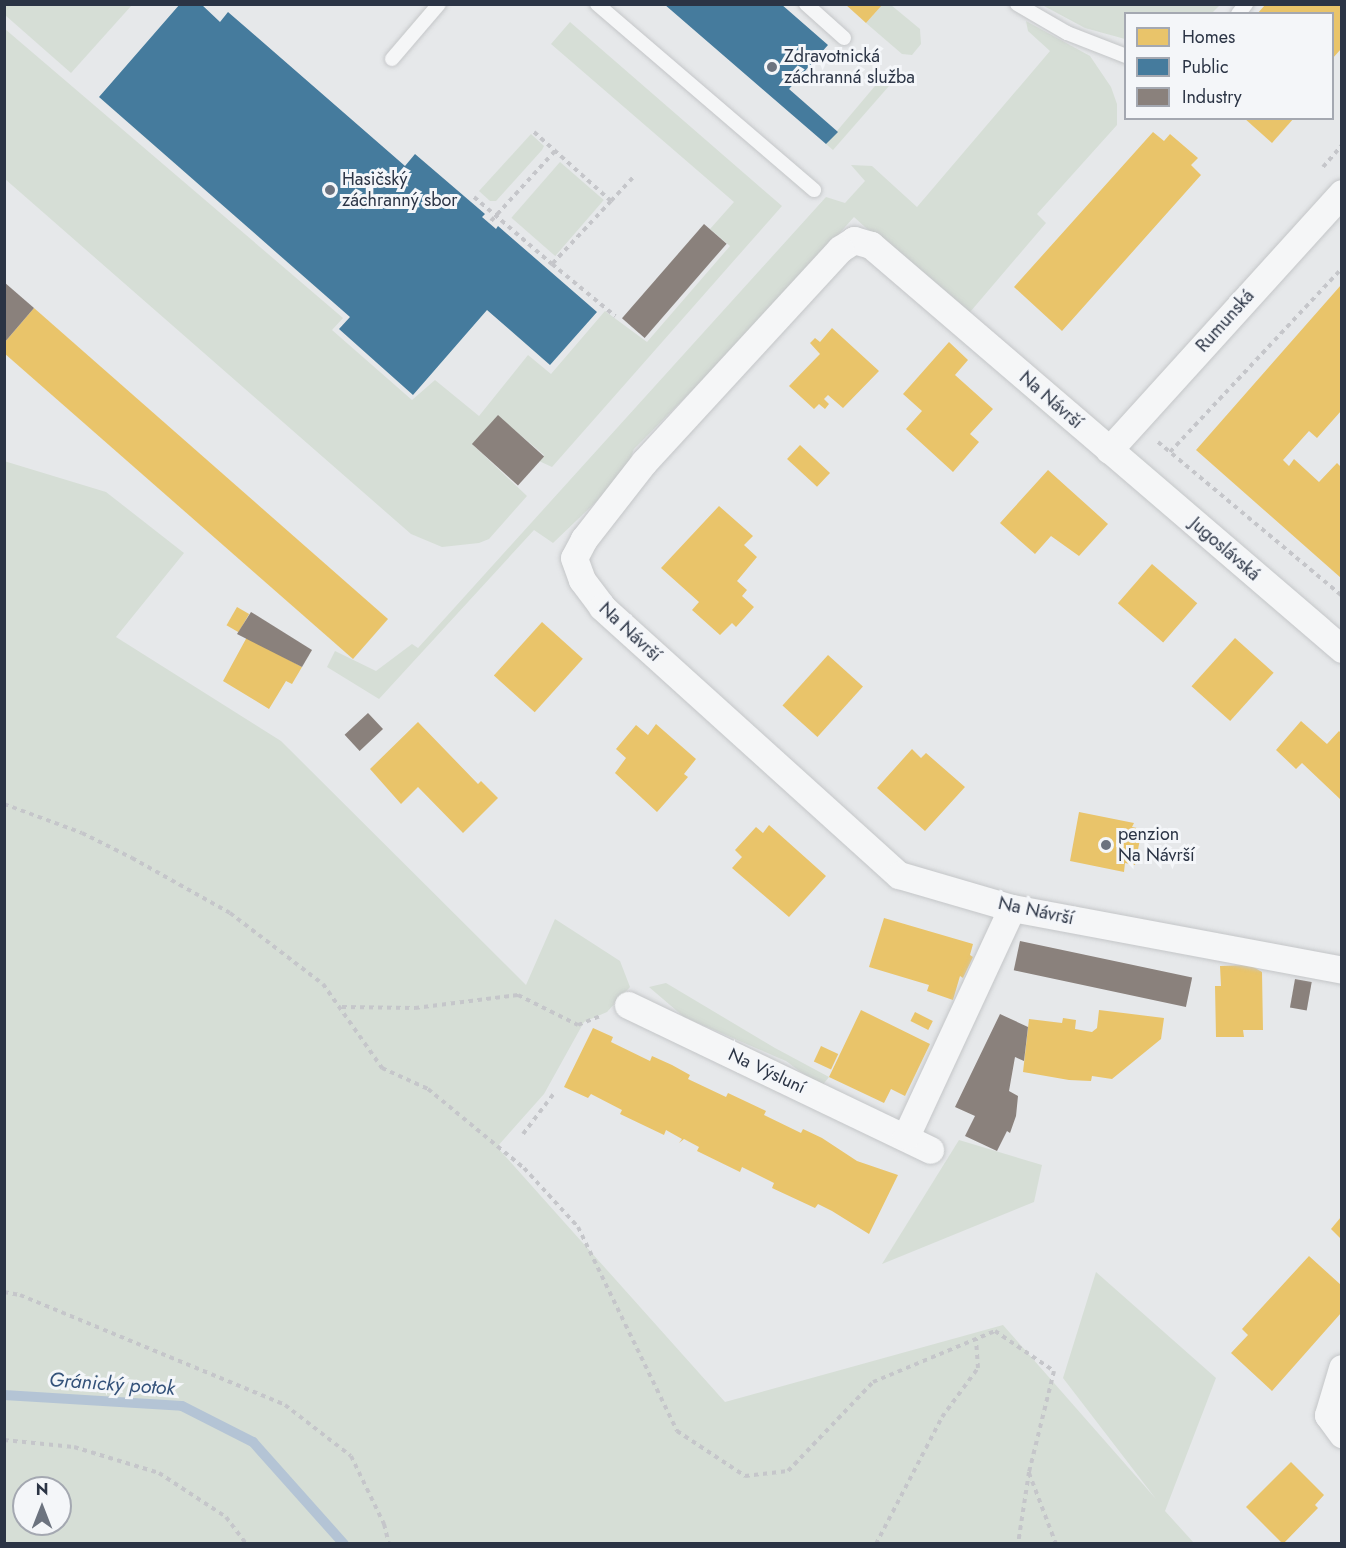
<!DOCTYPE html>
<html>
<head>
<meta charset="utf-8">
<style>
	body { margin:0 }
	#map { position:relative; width:1346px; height:1548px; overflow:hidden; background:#e6e8ea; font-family:Jost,sans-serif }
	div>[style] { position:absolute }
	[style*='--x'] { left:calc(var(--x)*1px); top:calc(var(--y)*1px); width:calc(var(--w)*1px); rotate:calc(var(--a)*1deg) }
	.green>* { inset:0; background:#d6ded6; transform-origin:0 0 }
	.homes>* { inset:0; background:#e9c46a; transform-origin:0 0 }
	.public>* { inset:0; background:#457b9d }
	.industry>* { inset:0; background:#8a817c; transform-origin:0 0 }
	.stream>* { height:10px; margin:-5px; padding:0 5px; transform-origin:5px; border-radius:5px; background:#b4c4d5 }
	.path>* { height:4px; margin-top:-2px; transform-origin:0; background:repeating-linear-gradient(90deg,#c5c6ca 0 4.5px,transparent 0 9px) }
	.roads { filter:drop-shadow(0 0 2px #c4c6c8) drop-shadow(0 0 2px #c4c6c8) }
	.service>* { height:14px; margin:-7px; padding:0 7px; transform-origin:7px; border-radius:7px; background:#f5f6f7 }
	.minor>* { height:27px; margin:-13.5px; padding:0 13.5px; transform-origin:13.5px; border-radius:13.5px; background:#f5f6f7 }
	.dots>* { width:16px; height:16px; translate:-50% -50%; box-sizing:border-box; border:3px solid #f4f6f9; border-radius:50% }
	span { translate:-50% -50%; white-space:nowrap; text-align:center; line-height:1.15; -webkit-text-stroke:6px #f4f6f9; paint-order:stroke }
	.poi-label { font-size:18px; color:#2b3445 }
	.left { translate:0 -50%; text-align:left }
	.street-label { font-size:18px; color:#2b3445 }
	.water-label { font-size:20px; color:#34527a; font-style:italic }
	.frame { position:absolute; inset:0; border:6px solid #2b3445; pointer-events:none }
	.legend { position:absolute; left:1124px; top:12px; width:210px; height:108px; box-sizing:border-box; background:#f4f6f9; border:2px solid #a4a8b1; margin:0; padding:8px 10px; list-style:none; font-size:18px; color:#2b3445 }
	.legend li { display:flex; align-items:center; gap:12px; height:30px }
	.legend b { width:30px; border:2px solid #a4a8b1 }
	.north { position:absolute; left:12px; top:1476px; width:60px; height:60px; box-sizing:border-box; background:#f4f6f9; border:2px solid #a4a8b1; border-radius:50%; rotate:0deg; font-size:16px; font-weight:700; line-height:24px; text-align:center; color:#2b3445 }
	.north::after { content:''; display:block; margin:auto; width:21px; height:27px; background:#6c737f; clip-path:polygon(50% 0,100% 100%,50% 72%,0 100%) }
</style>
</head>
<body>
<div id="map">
	<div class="green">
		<i style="clip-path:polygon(5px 4px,132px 4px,132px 5px,71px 73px,5px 15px)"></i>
		<i style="clip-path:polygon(883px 4px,891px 5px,920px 29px,921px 44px,912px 55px,902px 54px,866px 23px)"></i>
		<i style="clip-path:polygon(1042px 5px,1220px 5px,1212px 13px,1126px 14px,1125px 39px,1085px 28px)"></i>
		<i style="clip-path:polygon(1026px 21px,1090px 56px,1111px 87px,1117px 104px,1117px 125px,1037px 214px,1046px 223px,965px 318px,854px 217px,758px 324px,634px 449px,624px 475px,553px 543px,534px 530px,379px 699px,327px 667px,335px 651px,376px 671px,412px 644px,418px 648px,826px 197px,845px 203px,865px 181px,851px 165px,872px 166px,917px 207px,1050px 51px,1028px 31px)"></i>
		<i style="clip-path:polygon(570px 22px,782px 206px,552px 467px,539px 461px,544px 455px,498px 416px,473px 445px,527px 496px,489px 539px,479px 543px,442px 547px,411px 534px,5px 179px,5px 29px,343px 318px,332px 330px,412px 400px,435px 380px,479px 416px,528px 355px,551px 374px,605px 311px,647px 342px,730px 246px,710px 229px,734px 202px,551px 44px)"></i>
		<i style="clip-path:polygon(891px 67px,893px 74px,889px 86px,833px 150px,826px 144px)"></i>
		<i style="clip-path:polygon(531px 134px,544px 146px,542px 150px,496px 201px,490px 201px,479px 191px)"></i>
		<i style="left:560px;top:162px;width:58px;height:74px;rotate:41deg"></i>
		<i style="clip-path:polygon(evenodd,4px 461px,106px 492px,184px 553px,116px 637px,281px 741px,526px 985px,555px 919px,620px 961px,630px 987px,607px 1012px,584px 1022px,544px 1094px,497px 1147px,725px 1402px,1003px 1325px,1156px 1499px,1063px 1378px,1096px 1272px,1216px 1378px,1165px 1511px,1194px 1543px,5px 1543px,4px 461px,24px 1488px,60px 1488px,60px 1524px,24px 1524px,24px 1488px)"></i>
		<i style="clip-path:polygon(666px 983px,775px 1048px,829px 1077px,821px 1087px,786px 1061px,684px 1017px,649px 987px)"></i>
		<i style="clip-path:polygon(959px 1140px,1042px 1165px,1034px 1202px,882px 1264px)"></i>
	</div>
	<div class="homes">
		<i style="clip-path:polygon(845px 4px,883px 4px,866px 23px)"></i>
		<i style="clip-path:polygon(1265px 5px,1341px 5px,1341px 49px,1332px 59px,1332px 14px,1257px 14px)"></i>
		<i style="clip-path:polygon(1244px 118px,1294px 118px,1272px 143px)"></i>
		<i style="clip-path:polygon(1153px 132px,1164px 141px,1170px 134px,1198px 158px,1191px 165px,1201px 175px,1062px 331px,1014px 287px)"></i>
		<i style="clip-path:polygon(1341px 285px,1341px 411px,1317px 438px,1309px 431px,1283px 460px,1289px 466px,1294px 459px,1319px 482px,1337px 463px,1341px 467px,1341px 578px,1196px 450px)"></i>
		<i style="clip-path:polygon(34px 308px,388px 619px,353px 659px,4px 353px,4px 343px)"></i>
		<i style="clip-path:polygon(832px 328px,879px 371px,843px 408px,828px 395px,824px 399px,829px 404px,825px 409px,819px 404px,814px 409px,789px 386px,820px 354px,810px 343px,815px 338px,820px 342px)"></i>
		<i style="clip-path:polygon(949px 342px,968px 360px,955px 375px,993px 409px,970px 434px,979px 442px,953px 472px,906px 429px,922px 411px,903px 394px)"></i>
		<i style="left:800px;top:445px;width:41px;height:19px;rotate:43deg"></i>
		<i style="clip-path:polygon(1048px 470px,1108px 524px,1079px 556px,1051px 536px,1035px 554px,1000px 523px)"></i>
		<i style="clip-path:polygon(719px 506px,753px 536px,744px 545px,757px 557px,737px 581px,747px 590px,742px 596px,754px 607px,736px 627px,732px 623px,720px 635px,692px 610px,699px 602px,661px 568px)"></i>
		<i style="left:1152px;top:564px;width:60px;height:52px;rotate:41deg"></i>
		<i style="left:237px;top:607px;width:14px;height:21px;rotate:30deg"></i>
		<i style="left:542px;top:622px;width:55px;height:72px;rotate:42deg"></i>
		<i style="clip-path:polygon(247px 637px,302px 667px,292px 684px,286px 681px,269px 709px,223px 681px)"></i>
		<i style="left:1235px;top:638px;width:52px;height:65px;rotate:42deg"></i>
		<i style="left:828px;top:655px;width:47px;height:68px;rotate:42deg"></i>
		<i style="clip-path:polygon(1301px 721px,1327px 744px,1339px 731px,1341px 733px,1341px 800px,1302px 763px,1296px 769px,1276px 750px)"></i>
		<i style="clip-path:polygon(418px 722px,478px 784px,481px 781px,498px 798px,463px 833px,418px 787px,401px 804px,370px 769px)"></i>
		<i style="clip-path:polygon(656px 724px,696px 759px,684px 774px,688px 777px,657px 812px,615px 773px,626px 758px,616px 749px,636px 725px,648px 735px)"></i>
		<i style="clip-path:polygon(912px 749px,921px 758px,926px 753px,965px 787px,925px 831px,877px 788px)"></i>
		<i style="clip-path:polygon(1079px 812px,1134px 823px,1132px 827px,1142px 829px,1135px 865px,1125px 863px,1124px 872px,1070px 861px)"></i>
		<i style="clip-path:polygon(769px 825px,826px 876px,789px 917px,732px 868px,742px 857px,735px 850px,756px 827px,763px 833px)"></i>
		<i style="clip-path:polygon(884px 918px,973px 944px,970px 955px,973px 957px,963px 978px,960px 976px,953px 1000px,927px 991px,929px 985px,869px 967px)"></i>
		<i style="clip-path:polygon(1250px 965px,1262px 972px,1263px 1030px,1243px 1030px,1244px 1037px,1216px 1037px,1215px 986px,1221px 986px,1220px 966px)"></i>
		<i style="clip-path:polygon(861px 1010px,930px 1044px,905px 1096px,891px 1089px,884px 1103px,829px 1077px)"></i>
		<i style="clip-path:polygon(1099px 1010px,1164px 1018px,1161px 1039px,1112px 1079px,1092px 1076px,1091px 1081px,1069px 1080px,1023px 1072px,1029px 1019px,1062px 1023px,1063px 1018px,1076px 1020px,1075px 1029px,1092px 1032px,1097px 1028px)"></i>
		<i style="left:915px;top:1012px;width:20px;height:10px;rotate:27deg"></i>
		<i style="clip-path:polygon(593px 1028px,613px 1037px,611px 1042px,650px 1061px,652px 1056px,672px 1065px,690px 1075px,688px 1079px,726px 1097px,728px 1093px,766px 1111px,764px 1115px,801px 1133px,803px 1129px,822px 1138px,857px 1161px,898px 1175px,869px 1234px,832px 1211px,818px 1204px,815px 1208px,772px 1188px,774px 1183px,742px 1167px,740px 1172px,697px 1151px,699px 1147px,684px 1139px,679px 1143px,682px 1139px,666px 1130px,664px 1135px,620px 1114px,622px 1110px,591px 1094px,588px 1098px,564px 1087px)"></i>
		<i style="left:821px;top:1046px;width:19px;height:17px;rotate:25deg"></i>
		<i style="clip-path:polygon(1341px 1217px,1341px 1239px,1331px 1229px)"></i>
		<i style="clip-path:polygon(1309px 1256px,1341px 1285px,1341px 1313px,1272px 1391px,1231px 1353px,1248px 1335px,1242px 1329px)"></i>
		<i style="clip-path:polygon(1291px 1462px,1324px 1495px,1315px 1505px,1318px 1508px,1283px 1544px,1246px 1507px)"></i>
	</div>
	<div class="public">
		<i style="clip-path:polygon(180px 4px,201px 4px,220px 22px,228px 12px,405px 166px,415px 154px,485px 214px,482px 217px,496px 229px,498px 226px,597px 312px,550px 365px,487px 310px,413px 395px,339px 329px,350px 317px,99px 97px)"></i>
		<i style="clip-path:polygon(664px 4px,781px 4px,828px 45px,789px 89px,838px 132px,826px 144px)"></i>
	</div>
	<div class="industry">
		<i style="left:704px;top:224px;width:30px;height:125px;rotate:41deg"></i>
		<i style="clip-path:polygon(4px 282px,34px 308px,4px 343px)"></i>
		<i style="left:498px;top:415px;width:62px;height:39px;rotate:42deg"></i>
		<i style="clip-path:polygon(251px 612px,312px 650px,302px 667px,237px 634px)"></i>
		<i style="left:368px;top:713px;width:22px;height:32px;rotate:47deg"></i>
		<i style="left:1020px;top:941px;width:176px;height:30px;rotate:12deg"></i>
		<i style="left:1295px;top:979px;width:17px;height:29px;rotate:10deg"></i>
		<i style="clip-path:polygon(1000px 1014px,1028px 1027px,1024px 1061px,1015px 1057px,1009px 1091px,1018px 1096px,1016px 1116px,1010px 1133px,1007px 1131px,997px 1151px,965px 1136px,975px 1116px,955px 1107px)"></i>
	</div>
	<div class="stream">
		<i style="--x:4;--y:1395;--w:178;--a:3.5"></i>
		<i style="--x:182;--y:1406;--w:80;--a:26.9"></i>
		<i style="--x:253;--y:1442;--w:137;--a:48.3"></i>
	</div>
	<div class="path">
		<i style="--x:534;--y:132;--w:103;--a:41.9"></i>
		<i style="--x:611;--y:201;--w:33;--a:-47"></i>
		<i style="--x:1323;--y:167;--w:29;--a:-49"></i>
		<i style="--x:474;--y:197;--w:103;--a:40.7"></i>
		<i style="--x:611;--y:201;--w:86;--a:133.1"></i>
		<i style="--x:552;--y:264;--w:82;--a:39.5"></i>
		<i style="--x:491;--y:221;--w:95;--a:-47.6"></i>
		<i style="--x:1158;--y:442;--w:240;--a:39.9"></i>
		<i style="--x:1170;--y:452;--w:252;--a:-46.9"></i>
		<i style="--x:4;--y:804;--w:83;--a:20.4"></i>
		<i style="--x:82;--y:833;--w:56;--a:26.6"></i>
		<i style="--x:132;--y:858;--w:112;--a:29.3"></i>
		<i style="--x:230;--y:913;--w:117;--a:37.4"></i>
		<i style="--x:323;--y:984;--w:103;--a:54.9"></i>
		<i style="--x:382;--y:1068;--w:51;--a:24.5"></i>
		<i style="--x:428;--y:1089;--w:124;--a:39.5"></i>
		<i style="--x:524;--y:1168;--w:80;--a:47.5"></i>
		<i style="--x:578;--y:1227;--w:227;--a:64.1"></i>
		<i style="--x:677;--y:1431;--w:82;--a:33.5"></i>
		<i style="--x:745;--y:1476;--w:43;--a:-6.6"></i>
		<i style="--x:788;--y:1471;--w:123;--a:-46.3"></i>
		<i style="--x:873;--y:1382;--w:132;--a:-22.7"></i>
		<i style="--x:995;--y:1331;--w:71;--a:34.1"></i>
		<i style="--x:1054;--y:1371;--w:104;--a:103.9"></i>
		<i style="--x:1029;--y:1472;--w:73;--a:98.7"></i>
		<i style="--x:342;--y:1007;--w:73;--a:0.8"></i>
		<i style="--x:415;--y:1008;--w:104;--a:-7.2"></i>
		<i style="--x:518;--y:995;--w:67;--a:26.6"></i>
		<i style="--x:578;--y:1025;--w:24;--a:-22"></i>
		<i style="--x:523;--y:1134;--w:53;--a:-52.7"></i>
		<i style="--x:4;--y:1292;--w:16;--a:11"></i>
		<i style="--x:20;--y:1295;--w:287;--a:22.5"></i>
		<i style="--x:285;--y:1405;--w:83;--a:37.7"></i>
		<i style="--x:351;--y:1456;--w:76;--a:64.1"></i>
		<i style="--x:384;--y:1524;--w:21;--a:76"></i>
		<i style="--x:4;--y:1440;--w:70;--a:5.7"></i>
		<i style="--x:74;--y:1447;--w:89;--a:17"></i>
		<i style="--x:159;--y:1473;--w:80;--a:33.3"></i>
		<i style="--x:226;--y:1517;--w:34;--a:53"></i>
		<i style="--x:1029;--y:1473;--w:76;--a:69.2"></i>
		<i style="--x:876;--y:1544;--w:143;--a:-62.5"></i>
		<i style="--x:942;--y:1417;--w:61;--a:-53.7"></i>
		<i style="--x:978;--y:1368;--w:29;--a:-94"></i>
	</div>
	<div class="roads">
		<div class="service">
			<i style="--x:597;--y:4;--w:286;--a:40.6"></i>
			<i style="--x:806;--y:4;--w:51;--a:41.8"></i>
			<i style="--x:1017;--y:4;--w:58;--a:30.1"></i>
			<i style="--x:1067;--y:33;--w:63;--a:21.3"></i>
			<i style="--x:1238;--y:14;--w:13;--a:-51"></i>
			<i style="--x:392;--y:59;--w:72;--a:-49.5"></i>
		</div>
		<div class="minor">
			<i style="--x:1109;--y:450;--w:347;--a:-47.8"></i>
			<i style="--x:1342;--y:649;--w:621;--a:-139.38"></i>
			<i style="--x:871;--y:245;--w:18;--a:-164"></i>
			<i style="--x:854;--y:240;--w:17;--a:147"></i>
			<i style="--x:840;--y:249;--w:289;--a:132.6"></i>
			<i style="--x:644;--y:462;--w:98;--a:127.9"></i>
			<i style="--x:584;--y:539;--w:21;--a:118"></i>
			<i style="--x:574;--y:558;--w:23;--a:70"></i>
			<i style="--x:582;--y:580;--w:34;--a:53"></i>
			<i style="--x:602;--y:607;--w:400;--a:42.1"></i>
			<i style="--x:899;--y:875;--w:118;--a:16.3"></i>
			<i style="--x:1012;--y:908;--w:336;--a:10.6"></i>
			<i style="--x:628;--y:1005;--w:335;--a:25.6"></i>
			<i style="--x:906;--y:1136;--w:251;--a:-65.1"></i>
			<i style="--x:1342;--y:1368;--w:49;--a:106.6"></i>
			<i style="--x:1328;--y:1415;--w:24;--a:54"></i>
		</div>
	</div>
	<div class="dots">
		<i style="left:772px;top:67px;background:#6c737f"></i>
		<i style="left:330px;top:190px;background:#6c737f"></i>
		<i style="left:1106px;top:845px;background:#6c737f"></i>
	</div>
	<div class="poi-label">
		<span class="left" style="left:784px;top:67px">Zdravotnická<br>záchranná služba</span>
		<span class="left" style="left:342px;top:190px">Hasičský<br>záchranný sbor</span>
		<span class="left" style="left:1118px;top:845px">penzion<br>Na Návrší</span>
	</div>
	<div class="street-label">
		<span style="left:1225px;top:321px;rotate:-48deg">Rumunská</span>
		<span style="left:1051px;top:400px;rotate:41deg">Na Návrší</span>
		<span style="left:1225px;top:549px;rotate:41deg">Jugoslávská</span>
		<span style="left:630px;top:632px;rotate:43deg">Na Návrší</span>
		<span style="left:1036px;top:911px;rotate:12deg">Na Návrší</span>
		<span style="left:767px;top:1071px;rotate:25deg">Na Výsluní</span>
	</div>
	<div class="water-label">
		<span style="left:112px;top:1384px;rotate:4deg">Gránický potok</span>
	</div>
	<div class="frame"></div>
	<ul class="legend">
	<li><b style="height:16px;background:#e9c46a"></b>Homes</li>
	<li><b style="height:16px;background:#457b9d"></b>Public</li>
	<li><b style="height:16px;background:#8a817c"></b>Industry</li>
	</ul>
	<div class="north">N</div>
</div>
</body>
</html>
